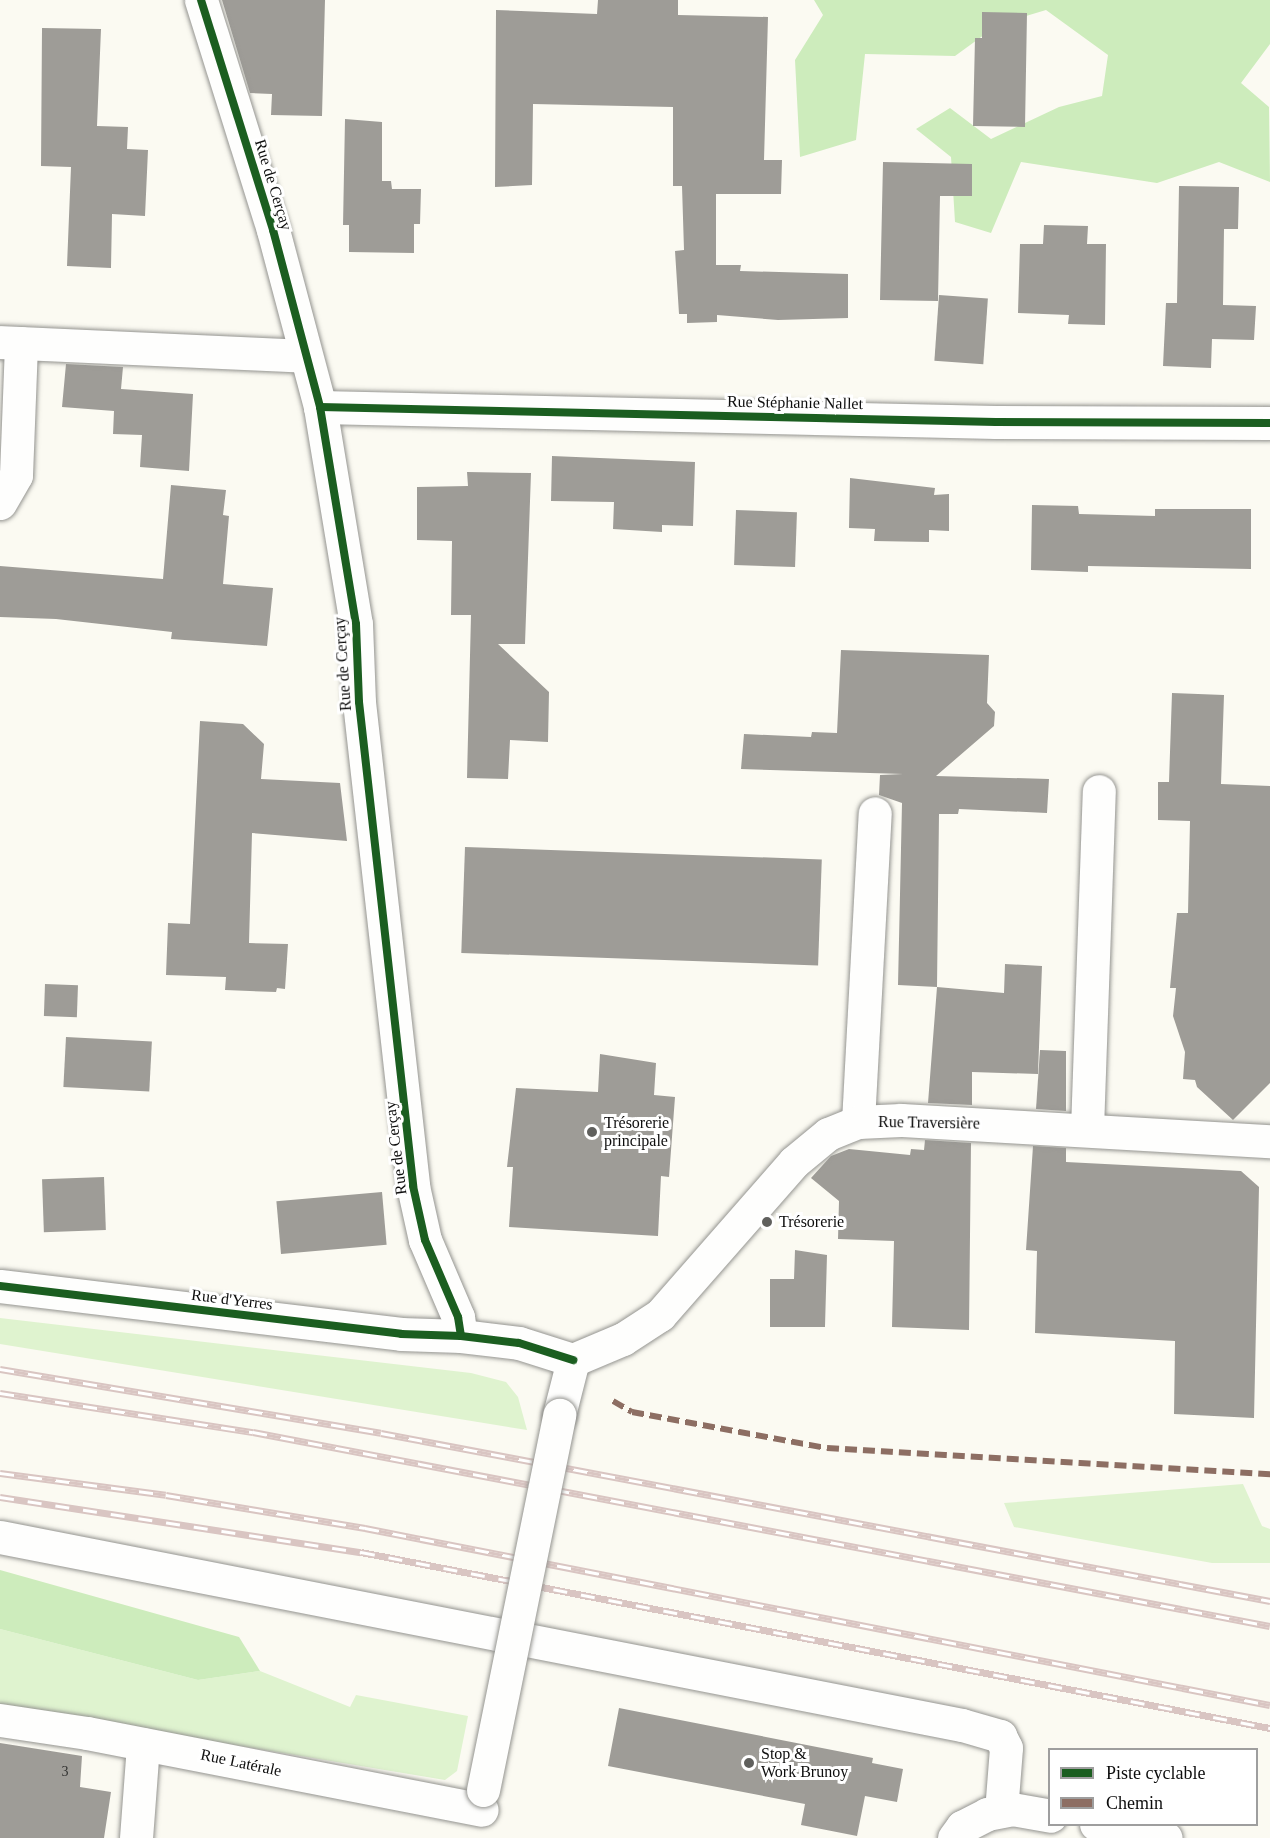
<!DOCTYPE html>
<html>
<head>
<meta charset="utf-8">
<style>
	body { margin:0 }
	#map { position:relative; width:1270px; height:1838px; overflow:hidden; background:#fbfaf2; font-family:"Times New Roman",serif }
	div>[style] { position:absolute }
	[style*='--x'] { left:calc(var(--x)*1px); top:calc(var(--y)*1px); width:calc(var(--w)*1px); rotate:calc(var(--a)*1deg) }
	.green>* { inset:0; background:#dff3cf }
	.forest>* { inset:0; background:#cdecbc }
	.building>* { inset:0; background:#9e9c97; transform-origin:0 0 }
	.roads { filter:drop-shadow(0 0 2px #949490) drop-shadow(0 0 2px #949490) }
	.minor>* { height:33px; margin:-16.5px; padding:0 16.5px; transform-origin:16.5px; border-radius:16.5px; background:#fefefd }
	.rail>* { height:7px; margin-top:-3.5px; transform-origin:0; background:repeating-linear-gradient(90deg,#fff 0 14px,#d9c5c2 0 28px); box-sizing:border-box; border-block:2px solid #d9c5c2 }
	.bridges { filter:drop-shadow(0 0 2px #949490) drop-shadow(0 0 2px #949490) }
	.minor-bridge>* { height:33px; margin:-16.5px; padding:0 16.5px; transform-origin:16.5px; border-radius:16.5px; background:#fefefd }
	.quiet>* { height:6px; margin-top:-3px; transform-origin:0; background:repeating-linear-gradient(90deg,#8d6e63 0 12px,transparent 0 18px) }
	.cycleway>* { height:8px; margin:-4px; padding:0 4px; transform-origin:4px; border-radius:4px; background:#1b5e20 }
	.dots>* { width:16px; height:16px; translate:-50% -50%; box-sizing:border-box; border:3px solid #fff; border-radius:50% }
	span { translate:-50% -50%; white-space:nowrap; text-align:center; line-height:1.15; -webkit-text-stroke:6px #fff; paint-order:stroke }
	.number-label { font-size:14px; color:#313130 }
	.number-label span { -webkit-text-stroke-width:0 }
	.street-label { font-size:16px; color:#0d0d0d }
	.poi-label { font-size:16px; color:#0d0d0d }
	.left { translate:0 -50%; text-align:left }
	.legend { position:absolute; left:1048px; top:1748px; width:210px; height:78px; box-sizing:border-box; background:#fff; border:2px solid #9e9e9e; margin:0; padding:8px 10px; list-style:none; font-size:18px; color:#0d0d0d }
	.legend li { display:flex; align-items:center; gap:12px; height:30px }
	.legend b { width:30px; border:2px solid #9e9e9e }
</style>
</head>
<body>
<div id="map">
	<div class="green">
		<i style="clip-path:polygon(0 1318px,471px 1373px,506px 1382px,518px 1397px,527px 1430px,0 1344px)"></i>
		<i style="clip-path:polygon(1243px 1484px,1262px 1526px,1270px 1529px,1270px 1563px,1212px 1563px,1014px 1527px,1004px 1503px)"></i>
		<i style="clip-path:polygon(0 1629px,198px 1680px,260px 1671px,350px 1707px,356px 1695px,468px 1716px,457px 1771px,445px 1780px,0 1706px)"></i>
	</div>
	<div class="forest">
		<i style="clip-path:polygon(814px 0,1270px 0,1270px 44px,1241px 83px,1269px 107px,1270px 182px,1219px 162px,1157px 183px,1021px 162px,991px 233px,955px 222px,951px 157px,916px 129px,950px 108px,991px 139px,1059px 107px,1102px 96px,1108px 55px,1046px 10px,999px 24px,955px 56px,865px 54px,856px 140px,800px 157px,795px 60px,823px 15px)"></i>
		<i style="clip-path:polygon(0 1570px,239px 1637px,260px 1671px,198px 1680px,0 1629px)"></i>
	</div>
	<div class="building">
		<i style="clip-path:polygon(222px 0,325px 0,322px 116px,271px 115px,272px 94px,250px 93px)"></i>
		<i style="clip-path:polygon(598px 0,678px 0,678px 15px,768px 17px,764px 160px,782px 160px,781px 194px,716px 194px,716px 265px,741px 265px,740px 271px,848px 274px,848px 318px,778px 320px,717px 315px,717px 322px,687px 323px,687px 314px,679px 314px,675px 251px,684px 250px,682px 186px,673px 186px,673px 107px,533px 104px,532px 185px,495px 187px,496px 10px,597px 14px)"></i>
		<i style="clip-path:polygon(982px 12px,1027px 13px,1025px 127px,973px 126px,975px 38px,982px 38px)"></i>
		<i style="clip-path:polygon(42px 28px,101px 29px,97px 126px,128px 127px,127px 149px,148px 150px,145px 216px,112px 214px,111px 268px,67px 266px,71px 167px,41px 166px)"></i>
		<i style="clip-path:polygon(345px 119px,382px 122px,382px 181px,391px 181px,392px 189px,421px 189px,420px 224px,414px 224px,414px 253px,349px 252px,349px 225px,343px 225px)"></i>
		<i style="clip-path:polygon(883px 162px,972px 164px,972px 196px,940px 196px,938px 301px,880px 300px)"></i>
		<i style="clip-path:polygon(1179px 186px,1239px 187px,1238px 229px,1224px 229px,1223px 305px,1256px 306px,1254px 340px,1212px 339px,1211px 368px,1163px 366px,1166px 303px,1177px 303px)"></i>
		<i style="clip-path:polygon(1044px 225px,1088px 226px,1087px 244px,1106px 244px,1105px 325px,1068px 324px,1069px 315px,1018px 313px,1020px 244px,1043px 244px)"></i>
		<i style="left:939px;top:295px;width:49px;height:66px;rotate:4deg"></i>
		<i style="clip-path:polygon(66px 364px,123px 367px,121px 389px,193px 394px,189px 471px,140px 467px,142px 435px,113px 434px,114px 411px,62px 407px)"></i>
		<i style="clip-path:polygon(552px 456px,695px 462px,693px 526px,662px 525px,662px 532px,613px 529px,614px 502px,551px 501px)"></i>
		<i style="clip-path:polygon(467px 472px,531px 473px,525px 644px,498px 644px,549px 692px,548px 742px,510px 740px,508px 779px,467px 778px,471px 615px,451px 615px,452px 541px,417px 540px,417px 487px,468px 486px)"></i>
		<i style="clip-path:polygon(850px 478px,935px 488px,934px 495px,949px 494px,949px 531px,929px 530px,929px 542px,874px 541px,875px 529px,849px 528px)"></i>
		<i style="clip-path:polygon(171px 485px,226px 490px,223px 515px,229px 516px,223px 584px,273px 588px,267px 646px,171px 639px,172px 632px,56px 619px,0 617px,0 566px,163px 579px)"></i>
		<i style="clip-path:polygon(1032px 505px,1078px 506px,1079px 514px,1155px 516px,1155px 509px,1251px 509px,1251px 569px,1088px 566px,1088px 572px,1031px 570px)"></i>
		<i style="left:736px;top:510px;width:61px;height:55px;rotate:2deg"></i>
		<i style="clip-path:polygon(841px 650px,989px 655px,987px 703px,995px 712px,994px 726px,936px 776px,1049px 779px,1047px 813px,959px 809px,958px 814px,939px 814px,937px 987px,898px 985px,902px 803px,879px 795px,880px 775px,903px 774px,741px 769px,744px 734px,811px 737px,812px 732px,837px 733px)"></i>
		<i style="clip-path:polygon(1172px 693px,1224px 695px,1221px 784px,1270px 786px,1270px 1083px,1233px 1120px,1197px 1087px,1195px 1080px,1183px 1079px,1185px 1052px,1173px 1016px,1176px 988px,1170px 988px,1177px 913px,1188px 913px,1190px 821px,1158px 820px,1158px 782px,1169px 782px)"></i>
		<i style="clip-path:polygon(200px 721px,243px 724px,264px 744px,261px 779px,340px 783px,347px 841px,252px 833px,249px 943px,288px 944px,285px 989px,277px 988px,276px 992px,225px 990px,226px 977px,166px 975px,168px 923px,190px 924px)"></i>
		<i style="left:465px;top:847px;width:357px;height:106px;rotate:2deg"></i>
		<i style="clip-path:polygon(1005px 964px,1042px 966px,1038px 1074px,972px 1072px,972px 1105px,928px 1103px,937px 987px,1004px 993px)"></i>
		<i style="left:45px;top:984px;width:33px;height:32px;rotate:2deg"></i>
		<i style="left:66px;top:1037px;width:86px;height:50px;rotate:3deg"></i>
		<i style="clip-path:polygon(1040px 1050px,1066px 1051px,1066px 1111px,1036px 1109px)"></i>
		<i style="clip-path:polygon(600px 1054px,656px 1063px,654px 1095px,675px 1097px,669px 1177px,661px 1176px,658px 1236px,509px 1227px,513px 1167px,507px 1167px,516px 1088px,598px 1092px)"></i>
		<i style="clip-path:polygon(925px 1140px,971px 1143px,969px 1330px,892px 1327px,894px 1241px,838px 1239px,839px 1201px,811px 1178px,831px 1156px,849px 1149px,910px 1155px,911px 1149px,924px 1150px)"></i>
		<i style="clip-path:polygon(1033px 1146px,1066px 1148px,1066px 1162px,1241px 1171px,1259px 1187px,1254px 1418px,1174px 1414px,1175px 1341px,1035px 1333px,1037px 1251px,1026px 1250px)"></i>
		<i style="left:104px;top:1177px;width:53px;height:62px;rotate:88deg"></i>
		<i style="left:382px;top:1192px;width:53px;height:106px;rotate:85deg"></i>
		<i style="clip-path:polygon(795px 1250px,827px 1255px,825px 1327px,770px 1327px,770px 1279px,794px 1279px)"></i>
		<i style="clip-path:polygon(619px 1708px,873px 1758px,872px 1763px,903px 1769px,897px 1802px,865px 1796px,857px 1836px,801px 1825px,805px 1804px,608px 1766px)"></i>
		<i style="clip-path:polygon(0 1743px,82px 1756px,80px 1787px,111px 1792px,104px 1838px,0 1838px)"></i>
	</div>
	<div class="roads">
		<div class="minor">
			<i style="--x:201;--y:0;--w:241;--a:72.6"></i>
			<i style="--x:273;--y:230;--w:183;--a:75.1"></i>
			<i style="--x:320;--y:407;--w:220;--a:80.6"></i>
			<i style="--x:356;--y:624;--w:78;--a:87.8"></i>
			<i style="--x:359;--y:702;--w:487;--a:83.6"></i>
			<i style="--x:413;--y:1186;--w:55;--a:77.5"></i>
			<i style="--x:425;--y:1240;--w:84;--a:66.8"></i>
			<i style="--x:458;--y:1317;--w:19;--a:81"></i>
			<i style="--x:0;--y:342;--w:306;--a:2.6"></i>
			<i style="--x:320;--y:407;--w:676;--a:1.27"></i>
			<i style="--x:996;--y:422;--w:274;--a:0.2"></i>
			<i style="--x:0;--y:503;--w:32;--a:-60"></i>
			<i style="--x:16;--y:475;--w:132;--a:-87.8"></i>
			<i style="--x:858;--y:1122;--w:309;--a:-86.9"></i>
			<i style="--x:1087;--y:1129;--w:338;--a:-88"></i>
			<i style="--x:0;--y:1286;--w:404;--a:6.8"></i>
			<i style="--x:401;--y:1334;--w:60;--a:1.9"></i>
			<i style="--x:461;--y:1336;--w:58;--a:6.9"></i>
			<i style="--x:519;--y:1343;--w:57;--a:17.5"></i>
			<i style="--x:573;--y:1360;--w:54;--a:-22.8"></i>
			<i style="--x:623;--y:1339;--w:44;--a:-33"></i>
			<i style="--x:660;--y:1315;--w:203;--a:-48.8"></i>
			<i style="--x:794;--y:1162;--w:44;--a:-39.5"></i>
			<i style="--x:828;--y:1134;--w:32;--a:-22"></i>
			<i style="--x:858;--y:1122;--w:43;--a:-2.7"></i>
			<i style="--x:901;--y:1120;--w:370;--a:3.3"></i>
			<i style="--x:559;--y:1415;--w:57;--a:-75.7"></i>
			<i style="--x:0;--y:1537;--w:980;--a:11.06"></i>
			<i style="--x:962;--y:1725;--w:40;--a:16"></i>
			<i style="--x:1000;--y:1736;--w:13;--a:63"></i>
			<i style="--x:1006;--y:1748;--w:63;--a:94.5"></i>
			<i style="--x:0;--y:1720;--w:88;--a:8.5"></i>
			<i style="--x:87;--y:1733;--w:402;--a:11"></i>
			<i style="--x:1096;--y:1824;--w:71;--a:11.3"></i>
			<i style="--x:136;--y:1838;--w:94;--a:-85.7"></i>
			<i style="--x:954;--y:1838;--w:14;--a:-54"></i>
			<i style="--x:962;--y:1827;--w:28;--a:-27"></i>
			<i style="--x:987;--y:1814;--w:25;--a:-11"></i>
			<i style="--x:1012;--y:1809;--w:39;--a:10"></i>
		</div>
	</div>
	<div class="rail">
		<i style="--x:0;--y:1369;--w:386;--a:9.5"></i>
		<i style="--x:381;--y:1433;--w:905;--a:10.7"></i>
		<i style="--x:0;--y:1393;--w:256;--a:8.8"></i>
		<i style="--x:253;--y:1432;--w:1035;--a:10.8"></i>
		<i style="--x:0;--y:1473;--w:167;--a:7.5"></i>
		<i style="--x:166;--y:1495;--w:202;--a:9.4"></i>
		<i style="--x:365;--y:1528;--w:922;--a:11.07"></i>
		<i style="--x:0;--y:1497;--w:365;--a:8.7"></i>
		<i style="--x:361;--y:1552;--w:926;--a:10.96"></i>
	</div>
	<div class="bridges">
		<div class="minor-bridge">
			<i style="--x:483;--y:1790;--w:383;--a:-78.5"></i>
		</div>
	</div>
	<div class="quiet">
		<i style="--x:613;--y:1401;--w:22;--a:30"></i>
		<i style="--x:632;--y:1412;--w:198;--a:10.5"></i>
		<i style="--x:827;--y:1448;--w:444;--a:3.4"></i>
	</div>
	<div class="cycleway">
		<i style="--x:201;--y:0;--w:241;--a:72.6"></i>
		<i style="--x:273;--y:230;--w:183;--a:75.1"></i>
		<i style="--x:320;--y:407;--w:220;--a:80.6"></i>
		<i style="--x:356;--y:624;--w:78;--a:87.8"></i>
		<i style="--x:359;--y:702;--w:487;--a:83.6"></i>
		<i style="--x:413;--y:1186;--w:55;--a:77.5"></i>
		<i style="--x:425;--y:1240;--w:84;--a:66.8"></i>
		<i style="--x:458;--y:1317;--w:19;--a:81"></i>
		<i style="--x:320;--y:407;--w:676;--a:1.27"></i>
		<i style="--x:996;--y:422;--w:274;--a:0.2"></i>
		<i style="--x:0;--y:1286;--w:404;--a:6.8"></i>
		<i style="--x:401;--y:1334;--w:60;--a:1.9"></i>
		<i style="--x:461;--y:1336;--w:58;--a:6.9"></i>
		<i style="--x:519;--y:1343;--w:57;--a:17.5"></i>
	</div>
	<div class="dots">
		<i style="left:592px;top:1132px;background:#60605d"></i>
		<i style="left:767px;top:1222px;background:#60605d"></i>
		<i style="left:749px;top:1763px;background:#60605d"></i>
	</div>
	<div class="number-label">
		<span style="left:65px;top:1772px">3</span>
	</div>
	<div class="street-label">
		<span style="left:273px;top:185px;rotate:73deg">Rue de Cerçay</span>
		<span style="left:795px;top:403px;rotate:1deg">Rue Stéphanie Nallet</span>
		<span style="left:343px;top:664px;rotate:-94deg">Rue de Cerçay</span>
		<span style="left:929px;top:1123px;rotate:1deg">Rue Traversière</span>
		<span style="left:396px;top:1148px;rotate:-97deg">Rue de Cerçay</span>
		<span style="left:232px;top:1300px;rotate:7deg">Rue d'Yerres</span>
		<span style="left:241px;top:1763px;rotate:12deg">Rue Latérale</span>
	</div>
	<div class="poi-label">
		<span class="left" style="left:604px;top:1132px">Trésorerie<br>principale</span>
		<span class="left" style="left:779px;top:1222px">Trésorerie</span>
		<span class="left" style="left:761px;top:1763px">Stop &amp;<br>Work Brunoy</span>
	</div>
	<ul class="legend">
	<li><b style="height:8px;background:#1b5e20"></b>Piste cyclable</li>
	<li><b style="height:8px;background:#8d6e63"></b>Chemin</li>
	</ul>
</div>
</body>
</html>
